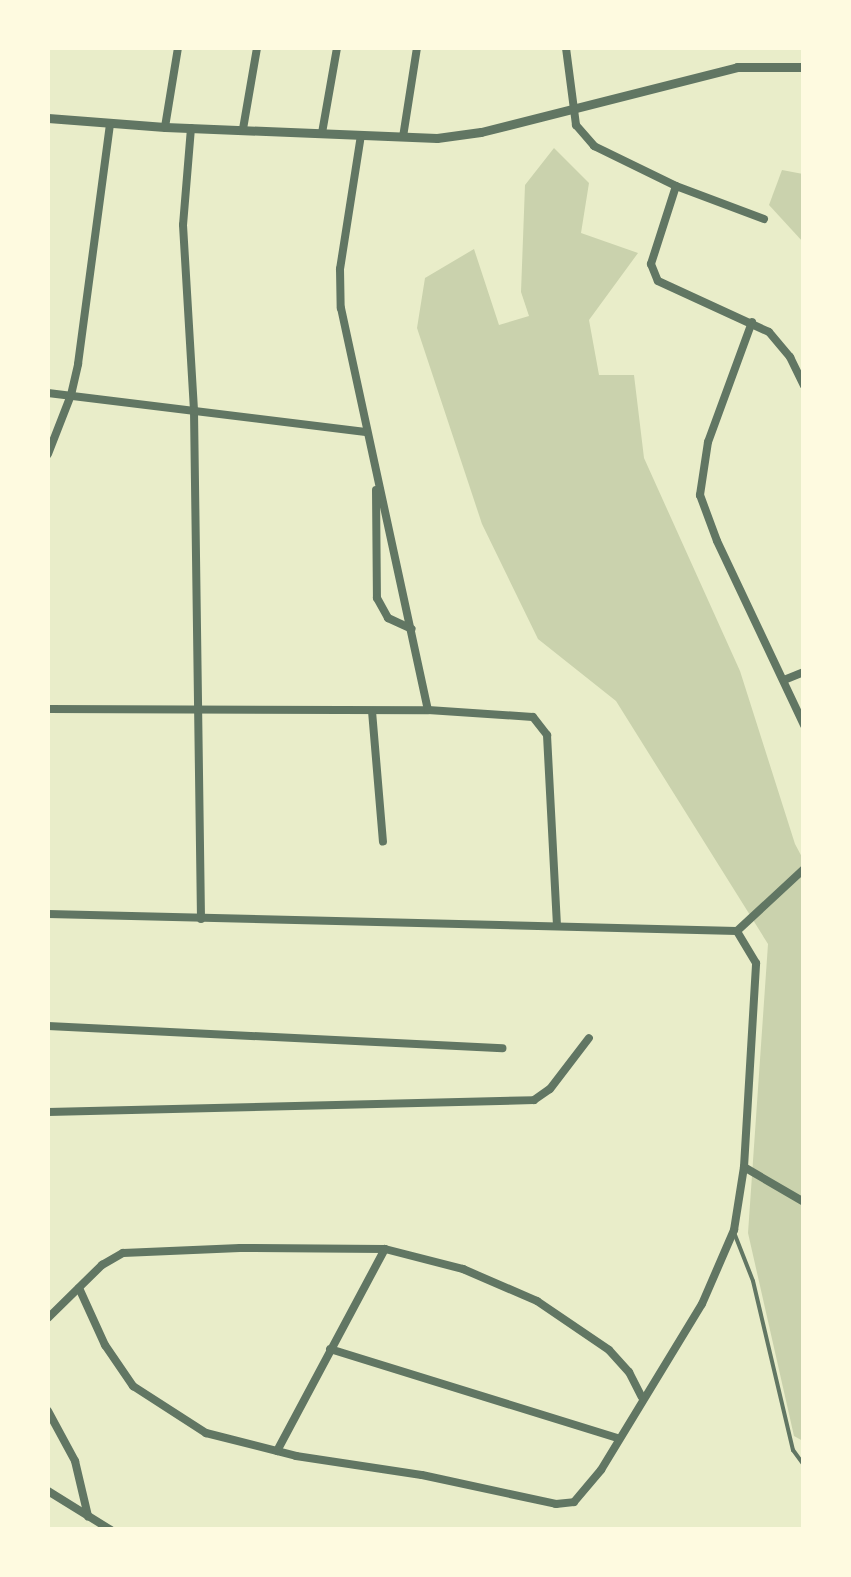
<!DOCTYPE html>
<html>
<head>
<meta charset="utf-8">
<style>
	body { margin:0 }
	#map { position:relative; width:851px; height:1577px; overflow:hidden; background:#e9edc9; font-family:Overpass,sans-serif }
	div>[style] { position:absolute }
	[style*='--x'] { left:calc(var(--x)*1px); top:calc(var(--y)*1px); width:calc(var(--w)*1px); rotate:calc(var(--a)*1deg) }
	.green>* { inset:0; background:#cad2ad }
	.service>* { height:4px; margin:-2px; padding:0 2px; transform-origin:2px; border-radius:2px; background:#617663 }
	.minor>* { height:8px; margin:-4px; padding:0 4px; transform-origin:4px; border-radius:4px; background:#617663 }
	.tertiary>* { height:9px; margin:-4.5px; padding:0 4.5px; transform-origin:4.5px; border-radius:4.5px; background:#617663 }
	span { translate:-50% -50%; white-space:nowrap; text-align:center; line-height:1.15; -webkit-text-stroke:9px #fefae0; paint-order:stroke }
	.frame { position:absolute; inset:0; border:50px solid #fefae0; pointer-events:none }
</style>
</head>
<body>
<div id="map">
	<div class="green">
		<i style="clip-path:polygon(554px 148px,589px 183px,581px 233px,638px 253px,589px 320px,599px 375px,634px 375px,644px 458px,740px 671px,795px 844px,803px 859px,803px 1441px,794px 1436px,748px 1233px,768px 944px,616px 701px,538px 639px,482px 524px,417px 328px,425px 278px,474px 249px,499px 325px,529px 316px,521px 292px,525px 185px)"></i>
		<i style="clip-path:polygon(782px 170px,803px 174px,803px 242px,769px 205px)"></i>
	</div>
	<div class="service">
		<i style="--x:735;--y:1235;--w:49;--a:68.6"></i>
		<i style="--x:753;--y:1281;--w:174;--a:76.7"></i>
		<i style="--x:793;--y:1450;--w:19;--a:54"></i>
	</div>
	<div class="minor">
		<i style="--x:566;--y:48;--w:78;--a:82.6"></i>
		<i style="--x:576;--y:125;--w:28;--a:49"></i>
		<i style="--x:594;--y:146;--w:91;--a:26"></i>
		<i style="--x:676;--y:186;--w:94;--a:20.6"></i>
		<i style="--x:165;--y:127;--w:80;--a:-80.7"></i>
		<i style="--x:191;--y:128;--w:97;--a:94.7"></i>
		<i style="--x:183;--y:225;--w:186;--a:86.6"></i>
		<i style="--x:194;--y:411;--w:508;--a:89.21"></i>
		<i style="--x:243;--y:129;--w:82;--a:-80.2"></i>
		<i style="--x:322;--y:133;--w:86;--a:-80"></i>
		<i style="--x:361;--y:135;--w:136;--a:98.9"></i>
		<i style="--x:340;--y:269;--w:39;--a:89"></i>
		<i style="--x:341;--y:308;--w:411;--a:77.8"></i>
		<i style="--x:403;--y:137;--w:90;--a:-81.1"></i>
		<i style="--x:676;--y:186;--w:82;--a:107.8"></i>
		<i style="--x:651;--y:264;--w:18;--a:68"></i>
		<i style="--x:658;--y:281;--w:122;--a:24.7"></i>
		<i style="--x:769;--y:332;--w:33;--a:50"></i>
		<i style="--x:790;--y:357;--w:32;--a:64"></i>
		<i style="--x:752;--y:322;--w:128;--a:110.1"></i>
		<i style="--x:708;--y:442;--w:54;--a:98.6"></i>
		<i style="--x:700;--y:495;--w:49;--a:69.7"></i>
		<i style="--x:717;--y:541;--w:204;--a:64.7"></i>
		<i style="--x:48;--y:393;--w:320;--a:7"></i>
		<i style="--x:48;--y:454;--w:63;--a:-68.7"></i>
		<i style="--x:71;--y:395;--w:32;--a:-77"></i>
		<i style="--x:78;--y:364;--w:242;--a:-82.4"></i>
		<i style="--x:376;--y:490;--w:108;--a:89.5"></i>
		<i style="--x:377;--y:598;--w:23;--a:61"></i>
		<i style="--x:388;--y:618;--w:26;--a:25"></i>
		<i style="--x:784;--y:680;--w:22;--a:-22"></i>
		<i style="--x:48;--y:709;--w:380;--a:0.2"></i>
		<i style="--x:428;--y:710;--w:105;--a:3.8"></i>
		<i style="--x:533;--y:717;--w:23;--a:52"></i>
		<i style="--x:547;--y:735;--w:191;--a:87"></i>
		<i style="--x:372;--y:711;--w:131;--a:85.2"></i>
		<i style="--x:48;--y:914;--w:689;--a:1.41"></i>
		<i style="--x:737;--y:931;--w:91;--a:-42.8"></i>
		<i style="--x:48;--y:1026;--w:455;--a:2.8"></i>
		<i style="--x:48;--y:1112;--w:486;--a:-1.4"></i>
		<i style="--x:534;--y:1100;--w:19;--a:-35"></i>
		<i style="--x:550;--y:1089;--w:64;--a:-52.6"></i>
		<i style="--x:744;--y:1167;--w:69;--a:30.3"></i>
		<i style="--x:79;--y:1288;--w:63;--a:65.5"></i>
		<i style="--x:105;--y:1345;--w:50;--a:55.7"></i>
		<i style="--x:133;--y:1386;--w:87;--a:32.8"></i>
		<i style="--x:206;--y:1433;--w:93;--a:14.3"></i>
		<i style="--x:296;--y:1456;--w:127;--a:8.6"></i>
		<i style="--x:422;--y:1475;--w:137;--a:12.2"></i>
		<i style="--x:556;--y:1504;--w:18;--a:-6"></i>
		<i style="--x:574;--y:1502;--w:42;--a:-49.8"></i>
		<i style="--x:601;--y:1470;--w:194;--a:-58.7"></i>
		<i style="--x:702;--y:1304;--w:81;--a:-66.6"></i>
		<i style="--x:734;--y:1230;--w:64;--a:-81"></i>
		<i style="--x:744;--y:1167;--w:204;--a:-86.6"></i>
		<i style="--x:756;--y:963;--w:37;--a:-121"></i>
		<i style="--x:48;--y:1318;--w:76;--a:-44.5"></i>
		<i style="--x:102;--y:1265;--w:24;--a:-30"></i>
		<i style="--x:123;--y:1253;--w:117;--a:-2.4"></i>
		<i style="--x:240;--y:1248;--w:145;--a:0.4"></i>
		<i style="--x:385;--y:1249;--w:81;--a:14.4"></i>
		<i style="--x:463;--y:1269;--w:81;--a:23.4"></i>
		<i style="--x:537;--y:1301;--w:87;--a:34.2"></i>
		<i style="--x:609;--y:1350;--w:30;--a:48"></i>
		<i style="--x:629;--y:1372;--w:28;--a:63"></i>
		<i style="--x:330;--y:1349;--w:300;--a:17.2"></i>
		<i style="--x:48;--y:1411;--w:57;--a:61.6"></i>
		<i style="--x:75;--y:1461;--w:57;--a:76.7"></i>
		<i style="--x:277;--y:1451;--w:229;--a:-61.9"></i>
		<i style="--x:48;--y:1491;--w:74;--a:31.8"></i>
	</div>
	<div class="tertiary">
		<i style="--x:48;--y:118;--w:117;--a:4.4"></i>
		<i style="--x:165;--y:127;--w:272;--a:2.3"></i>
		<i style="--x:437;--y:138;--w:44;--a:-7.8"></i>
		<i style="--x:481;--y:132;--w:264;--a:-14.2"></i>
		<i style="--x:737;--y:67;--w:67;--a:0"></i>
	</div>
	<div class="frame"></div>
</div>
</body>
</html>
